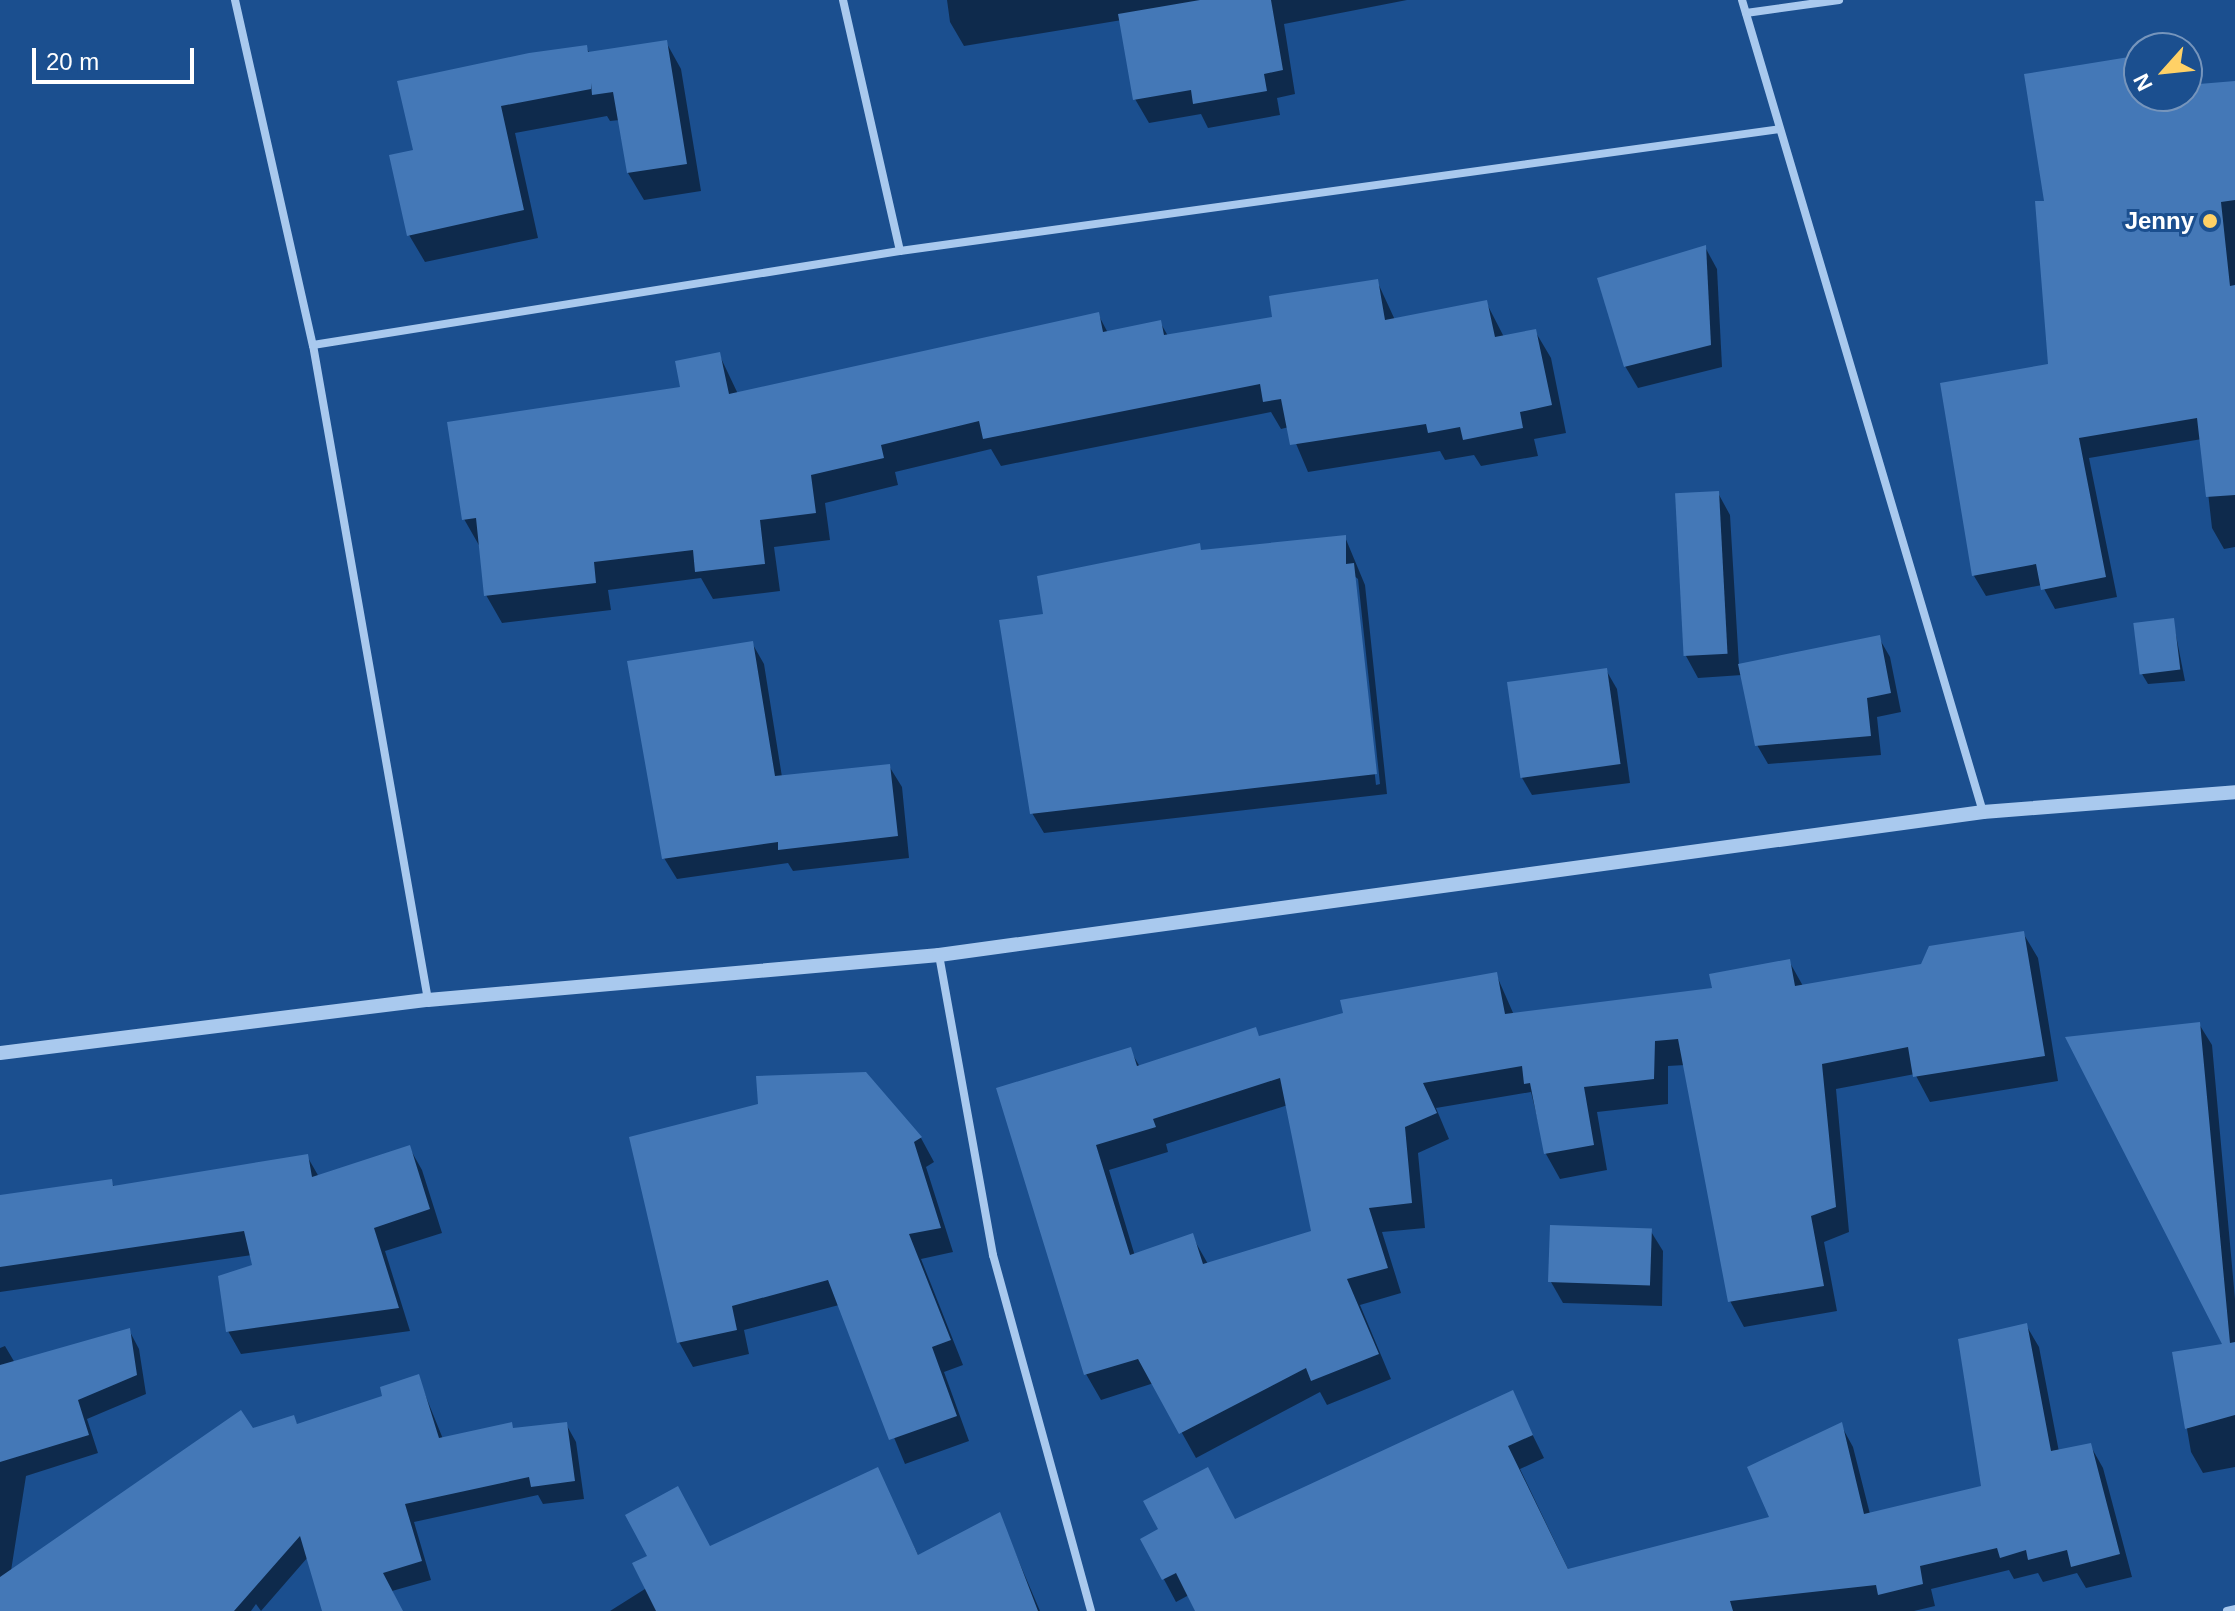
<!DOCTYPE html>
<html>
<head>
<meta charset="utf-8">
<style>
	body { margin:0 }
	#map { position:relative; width:2235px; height:1611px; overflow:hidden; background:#1b4f8f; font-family:Arial,sans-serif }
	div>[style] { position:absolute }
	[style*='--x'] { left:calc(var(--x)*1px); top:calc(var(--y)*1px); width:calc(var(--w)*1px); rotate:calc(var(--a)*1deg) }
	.shadow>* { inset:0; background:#0007 }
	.building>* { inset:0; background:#4478b7; transform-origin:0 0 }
	.minor>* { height:8px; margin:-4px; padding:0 4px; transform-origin:4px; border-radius:4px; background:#a9c9ee }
	.tertiary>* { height:14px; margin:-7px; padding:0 7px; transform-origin:7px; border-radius:7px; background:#a9c9ee }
	.dots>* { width:22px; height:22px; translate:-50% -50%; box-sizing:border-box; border:4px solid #1b4f8f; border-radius:50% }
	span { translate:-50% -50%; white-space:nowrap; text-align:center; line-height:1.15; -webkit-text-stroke:6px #1b4f8f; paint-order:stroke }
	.poi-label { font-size:24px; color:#fff; font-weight:700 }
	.right { translate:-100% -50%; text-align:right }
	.north { position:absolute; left:2123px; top:32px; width:80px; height:80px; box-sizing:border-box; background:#1b4f8f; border:2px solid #7695bc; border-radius:50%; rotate:243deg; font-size:22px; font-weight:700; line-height:32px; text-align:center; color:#fff }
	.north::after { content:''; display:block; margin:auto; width:28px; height:36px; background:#ffd166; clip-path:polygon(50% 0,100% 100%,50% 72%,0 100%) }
	.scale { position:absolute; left:32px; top:48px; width:162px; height:36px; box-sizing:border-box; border:4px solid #fff; border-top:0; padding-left:10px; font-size:24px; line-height:28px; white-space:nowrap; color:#fff; -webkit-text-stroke:6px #1b4f8f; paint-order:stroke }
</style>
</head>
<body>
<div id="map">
	<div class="shadow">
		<i style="clip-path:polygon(947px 0,1407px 0,1284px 24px,1295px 94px,1277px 98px,1280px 115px,1208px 128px,1201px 114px,1149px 123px,1135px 99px,1122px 20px,964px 46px,950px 22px)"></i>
		<i style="clip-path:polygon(666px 42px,681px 69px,701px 191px,644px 200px,628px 173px,620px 120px,610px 121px,607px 116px,515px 133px,538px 238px,425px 262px,409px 235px,415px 151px,586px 47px,590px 54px)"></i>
		<i style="clip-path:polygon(2128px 60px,2139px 74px,2139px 96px,2187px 96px,2187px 87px,2235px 83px,2235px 547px,2224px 549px,2212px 528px,2202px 439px,2089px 458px,2117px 597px,2055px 609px,2042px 585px,1986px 596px,1974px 576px,2050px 365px,2046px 203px)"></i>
		<i style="clip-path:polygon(1705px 247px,1717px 269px,1722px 367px,1638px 388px,1625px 366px)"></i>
		<i style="clip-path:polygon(1377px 281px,1395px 320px,1486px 302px,1504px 337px,1535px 331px,1551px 358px,1566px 433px,1534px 439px,1538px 456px,1481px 466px,1474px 455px,1445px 460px,1440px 451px,1308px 472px,1289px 427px,1281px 429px,1271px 412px,1001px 466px,991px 449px,895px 472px,898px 485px,825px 503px,830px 540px,774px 547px,780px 591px,713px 599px,701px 578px,608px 590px,611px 610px,502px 623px,486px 595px,480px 547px,464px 519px,682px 388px,719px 354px,738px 394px,1098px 314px,1108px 333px,1160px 322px,1168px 336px,1274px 319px)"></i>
		<i style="clip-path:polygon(1718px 493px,1730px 515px,1739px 666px,1879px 638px,1890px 657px,1901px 712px,1877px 717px,1881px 755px,1768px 764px,1757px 745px,1742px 675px,1698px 678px,1686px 656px)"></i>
		<i style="clip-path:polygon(evenodd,1345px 537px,1365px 585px,1387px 794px,1044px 833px,1032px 813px,1045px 616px,1199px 546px,1202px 552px,1345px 537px,1353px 575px,1358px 579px,1380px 784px,1376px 785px,1353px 575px)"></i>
		<i style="clip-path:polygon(2173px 620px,2185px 681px,2148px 684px,2142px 674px)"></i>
		<i style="clip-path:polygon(752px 643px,764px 664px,782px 777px,889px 766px,902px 787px,909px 858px,793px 871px,788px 863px,677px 879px,664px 858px)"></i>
		<i style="clip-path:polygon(1606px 670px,1617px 689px,1630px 783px,1532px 795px,1521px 776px)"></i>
		<i style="clip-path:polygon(evenodd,2023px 933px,2038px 958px,2058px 1081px,1930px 1102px,1915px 1074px,1836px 1089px,1849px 1232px,1824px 1242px,1837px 1311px,1744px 1327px,1730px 1301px,1685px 1065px,1668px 1066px,1668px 1104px,1597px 1112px,1607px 1170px,1560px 1179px,1546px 1154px,1531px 1092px,1436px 1108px,1449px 1139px,1418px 1153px,1425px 1228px,1382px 1232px,1401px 1293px,1360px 1305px,1391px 1379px,1327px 1405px,1320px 1392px,1196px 1458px,1154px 1383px,1101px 1400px,1086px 1374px,999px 1089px,1130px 1050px,1140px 1067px,1255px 1029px,1260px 1038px,1496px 974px,1514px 1015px,1714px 989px,1789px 961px,1803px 986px,1922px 966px,2023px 933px,1288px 1105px,1313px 1232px,1208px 1264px,1192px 1236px,1135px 1256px,1109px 1170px,1168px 1152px,1166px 1144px,1288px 1105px)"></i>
		<i style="clip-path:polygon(2199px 1024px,2212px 1045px,2235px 1299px,2235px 1467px,2203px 1473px,2191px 1452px,2174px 1354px,2225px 1345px)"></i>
		<i style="clip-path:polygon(921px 1138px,934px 1162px,926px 1167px,953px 1252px,921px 1259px,963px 1365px,944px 1372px,969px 1441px,905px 1464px,839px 1305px,744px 1330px,749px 1354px,693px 1367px,679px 1342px,631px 1139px)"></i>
		<i style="clip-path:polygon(409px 1147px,422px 1170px,442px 1233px,385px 1251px,410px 1331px,241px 1354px,228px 1331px,254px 1266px,252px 1255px,0 1292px,0 1197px,111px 1182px,115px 1188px,307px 1156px,319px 1177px)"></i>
		<i style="clip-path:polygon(1650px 1230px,1663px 1251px,1662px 1306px,1563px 1303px,1551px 1282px)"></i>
		<i style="clip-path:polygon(2026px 1325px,2039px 1347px,2059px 1452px,2090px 1445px,2103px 1468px,2132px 1577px,2086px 1588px,2077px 1573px,2043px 1582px,2038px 1573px,2014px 1579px,2009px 1570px,1931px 1589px,1935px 1606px,1914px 1611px,1199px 1611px,1189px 1595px,1176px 1602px,1143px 1540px,1235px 1521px,1512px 1393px,1544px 1458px,1520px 1469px,1569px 1571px,1771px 1518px,1841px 1425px,1853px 1447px,1870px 1514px,1983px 1487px)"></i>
		<i style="clip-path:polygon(129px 1330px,139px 1349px,146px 1394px,87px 1419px,98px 1453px,26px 1476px,11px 1571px,252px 1431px,293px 1417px,298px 1426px,385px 1397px,418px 1377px,443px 1439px,566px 1424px,576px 1442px,584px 1499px,543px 1504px,538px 1495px,414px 1522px,431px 1580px,392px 1591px,402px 1611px,324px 1611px,308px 1557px,261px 1611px,256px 1604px,251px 1611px,0 1611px,0 1348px,5px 1346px,15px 1363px)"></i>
		<i style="clip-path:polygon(877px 1470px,919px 1557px,999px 1515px,1040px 1611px,610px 1611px,710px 1548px)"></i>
	</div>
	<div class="building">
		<i style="clip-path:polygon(1200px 0,1271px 0,1283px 70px,1264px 74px,1267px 91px,1193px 104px,1191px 90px,1133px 100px,1118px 14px)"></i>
		<i style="clip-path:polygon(667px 40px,687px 164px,627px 173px,613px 92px,592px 95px,591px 83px,591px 89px,501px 106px,524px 210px,407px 236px,389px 155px,413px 150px,397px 81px,529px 53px,587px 45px,588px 52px)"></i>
		<i style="clip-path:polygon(2129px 57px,2131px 73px,2139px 72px,2139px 96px,2187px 96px,2187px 85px,2235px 81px,2235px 200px,2221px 202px,2230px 286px,2235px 285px,2235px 495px,2206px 497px,2197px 418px,2079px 438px,2106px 577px,2041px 590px,2036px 564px,1972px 576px,1940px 383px,2048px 364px,2035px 201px,2044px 201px,2024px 74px)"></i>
		<i style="clip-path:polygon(1706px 245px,1711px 345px,1624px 367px,1597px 278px)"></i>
		<i style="clip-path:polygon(1378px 279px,1385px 320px,1487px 300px,1495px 337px,1536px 329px,1552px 405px,1520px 412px,1523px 428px,1463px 440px,1460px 427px,1428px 433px,1426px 424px,1290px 445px,1281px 399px,1263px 402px,1260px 384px,983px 439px,979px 421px,881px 445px,884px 458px,811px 475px,816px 513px,760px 520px,765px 564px,695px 572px,693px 550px,594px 562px,596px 583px,484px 596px,476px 518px,462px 520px,447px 422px,680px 387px,675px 361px,720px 352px,729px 394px,1099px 312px,1103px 332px,1161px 320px,1164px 335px,1272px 317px,1269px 296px)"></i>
		<i style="left:1719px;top:491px;width:163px;height:44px;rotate:87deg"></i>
		<i style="clip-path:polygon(1346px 535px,1346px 564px,1354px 563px,1377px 774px,1030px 814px,999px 620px,1043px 614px,1037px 576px,1200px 543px,1201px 550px)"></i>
		<i style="left:2174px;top:618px;width:52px;height:41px;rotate:83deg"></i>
		<i style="clip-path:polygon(1880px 635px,1891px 693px,1867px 698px,1871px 736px,1755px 746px,1738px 664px)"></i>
		<i style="clip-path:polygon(753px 641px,775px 776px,890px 764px,898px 836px,778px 850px,778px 842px,662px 859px,627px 661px)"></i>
		<i style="left:1607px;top:668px;width:97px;height:101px;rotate:82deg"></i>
		<i style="clip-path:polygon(evenodd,2024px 931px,2045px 1056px,1913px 1077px,1908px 1047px,1822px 1064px,1836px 1207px,1811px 1216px,1824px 1286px,1728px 1302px,1678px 1039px,1655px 1041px,1654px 1079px,1584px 1087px,1594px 1145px,1544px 1154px,1530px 1083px,1524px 1084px,1522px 1066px,1423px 1083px,1437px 1113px,1405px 1127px,1412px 1203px,1369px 1208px,1388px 1268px,1347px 1279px,1379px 1354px,1311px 1381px,1306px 1368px,1179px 1434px,1138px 1359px,1084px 1375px,996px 1088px,1131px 1047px,1137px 1066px,1256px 1027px,1259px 1036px,1343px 1013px,1340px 1000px,1497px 972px,1505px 1014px,1712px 988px,1709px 974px,1790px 959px,1795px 986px,1921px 964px,1929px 946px,2024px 931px,1280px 1078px,1311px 1231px,1203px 1264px,1193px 1233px,1130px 1255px,1096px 1145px,1156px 1127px,1153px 1119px,1280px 1078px)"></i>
		<i style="clip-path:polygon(2200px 1022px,2230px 1343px,2235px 1342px,2235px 1415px,2185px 1429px,2172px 1352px,2222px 1344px,2065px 1037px)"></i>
		<i style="clip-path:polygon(866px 1072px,922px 1137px,914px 1142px,941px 1228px,909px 1234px,951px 1340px,932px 1347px,957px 1416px,889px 1440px,828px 1280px,732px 1306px,737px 1330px,677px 1343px,629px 1137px,758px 1104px,756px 1076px)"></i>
		<i style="clip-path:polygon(410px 1145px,430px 1209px,374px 1228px,399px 1308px,226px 1332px,218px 1276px,252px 1265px,244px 1231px,0 1267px,0 1195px,112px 1179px,113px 1186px,308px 1154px,312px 1177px)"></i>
		<i style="left:1550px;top:1225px;width:102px;height:57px;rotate:2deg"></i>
		<i style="clip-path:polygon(2027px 1323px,2051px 1451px,2091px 1443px,2120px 1554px,2071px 1567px,2067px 1550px,2028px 1560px,2026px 1550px,2000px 1558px,1997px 1548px,1920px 1566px,1923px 1584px,1878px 1595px,1876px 1585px,1730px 1601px,1733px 1611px,1195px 1611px,1176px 1573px,1162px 1580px,1140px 1539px,1158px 1529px,1143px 1501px,1208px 1467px,1235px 1519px,1513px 1390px,1533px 1435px,1508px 1446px,1568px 1569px,1769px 1517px,1747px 1467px,1842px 1422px,1864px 1514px,1981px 1486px,1958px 1339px)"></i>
		<i style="clip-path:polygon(130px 1328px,137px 1375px,78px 1400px,89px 1435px,0 1462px,0 1365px)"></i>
		<i style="clip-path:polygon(419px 1374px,439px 1438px,512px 1422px,513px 1428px,567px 1422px,575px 1481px,531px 1487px,529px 1477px,405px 1504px,422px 1561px,383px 1573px,403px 1611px,322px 1611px,300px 1536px,234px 1611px,0 1611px,0 1577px,241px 1410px,253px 1428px,294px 1415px,297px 1424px,382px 1396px,380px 1387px)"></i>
		<i style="clip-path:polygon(878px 1467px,918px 1555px,1000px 1512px,1038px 1611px,656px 1611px,632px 1563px,647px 1556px,625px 1515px,678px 1486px,710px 1546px)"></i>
	</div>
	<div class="minor">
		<i style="--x:235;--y:0;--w:354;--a:77.3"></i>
		<i style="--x:313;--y:345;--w:665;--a:80.04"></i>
		<i style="--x:843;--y:0;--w:257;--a:77.2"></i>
		<i style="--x:1742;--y:0;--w:847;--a:73.47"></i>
		<i style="--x:1746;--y:13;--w:94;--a:-8"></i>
		<i style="--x:313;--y:345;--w:594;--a:-9.1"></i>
		<i style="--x:900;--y:251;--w:888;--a:-7.89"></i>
		<i style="--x:939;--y:955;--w:305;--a:79.8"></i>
		<i style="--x:993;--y:1255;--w:369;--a:74.6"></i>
		<i style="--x:2227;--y:1611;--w:8;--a:-14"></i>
	</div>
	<div class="tertiary">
		<i style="--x:0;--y:1053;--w:431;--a:-7.1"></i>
		<i style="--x:428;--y:1000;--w:513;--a:-5.03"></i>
		<i style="--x:939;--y:955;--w:1054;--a:-7.8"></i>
		<i style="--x:1983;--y:812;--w:253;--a:-4.5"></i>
	</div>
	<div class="dots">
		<i style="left:2210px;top:221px;background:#ffd166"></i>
	</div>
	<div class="poi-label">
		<span class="right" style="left:2194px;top:221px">Jenny</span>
	</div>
	<div class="north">N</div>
	<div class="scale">20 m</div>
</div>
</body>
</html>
